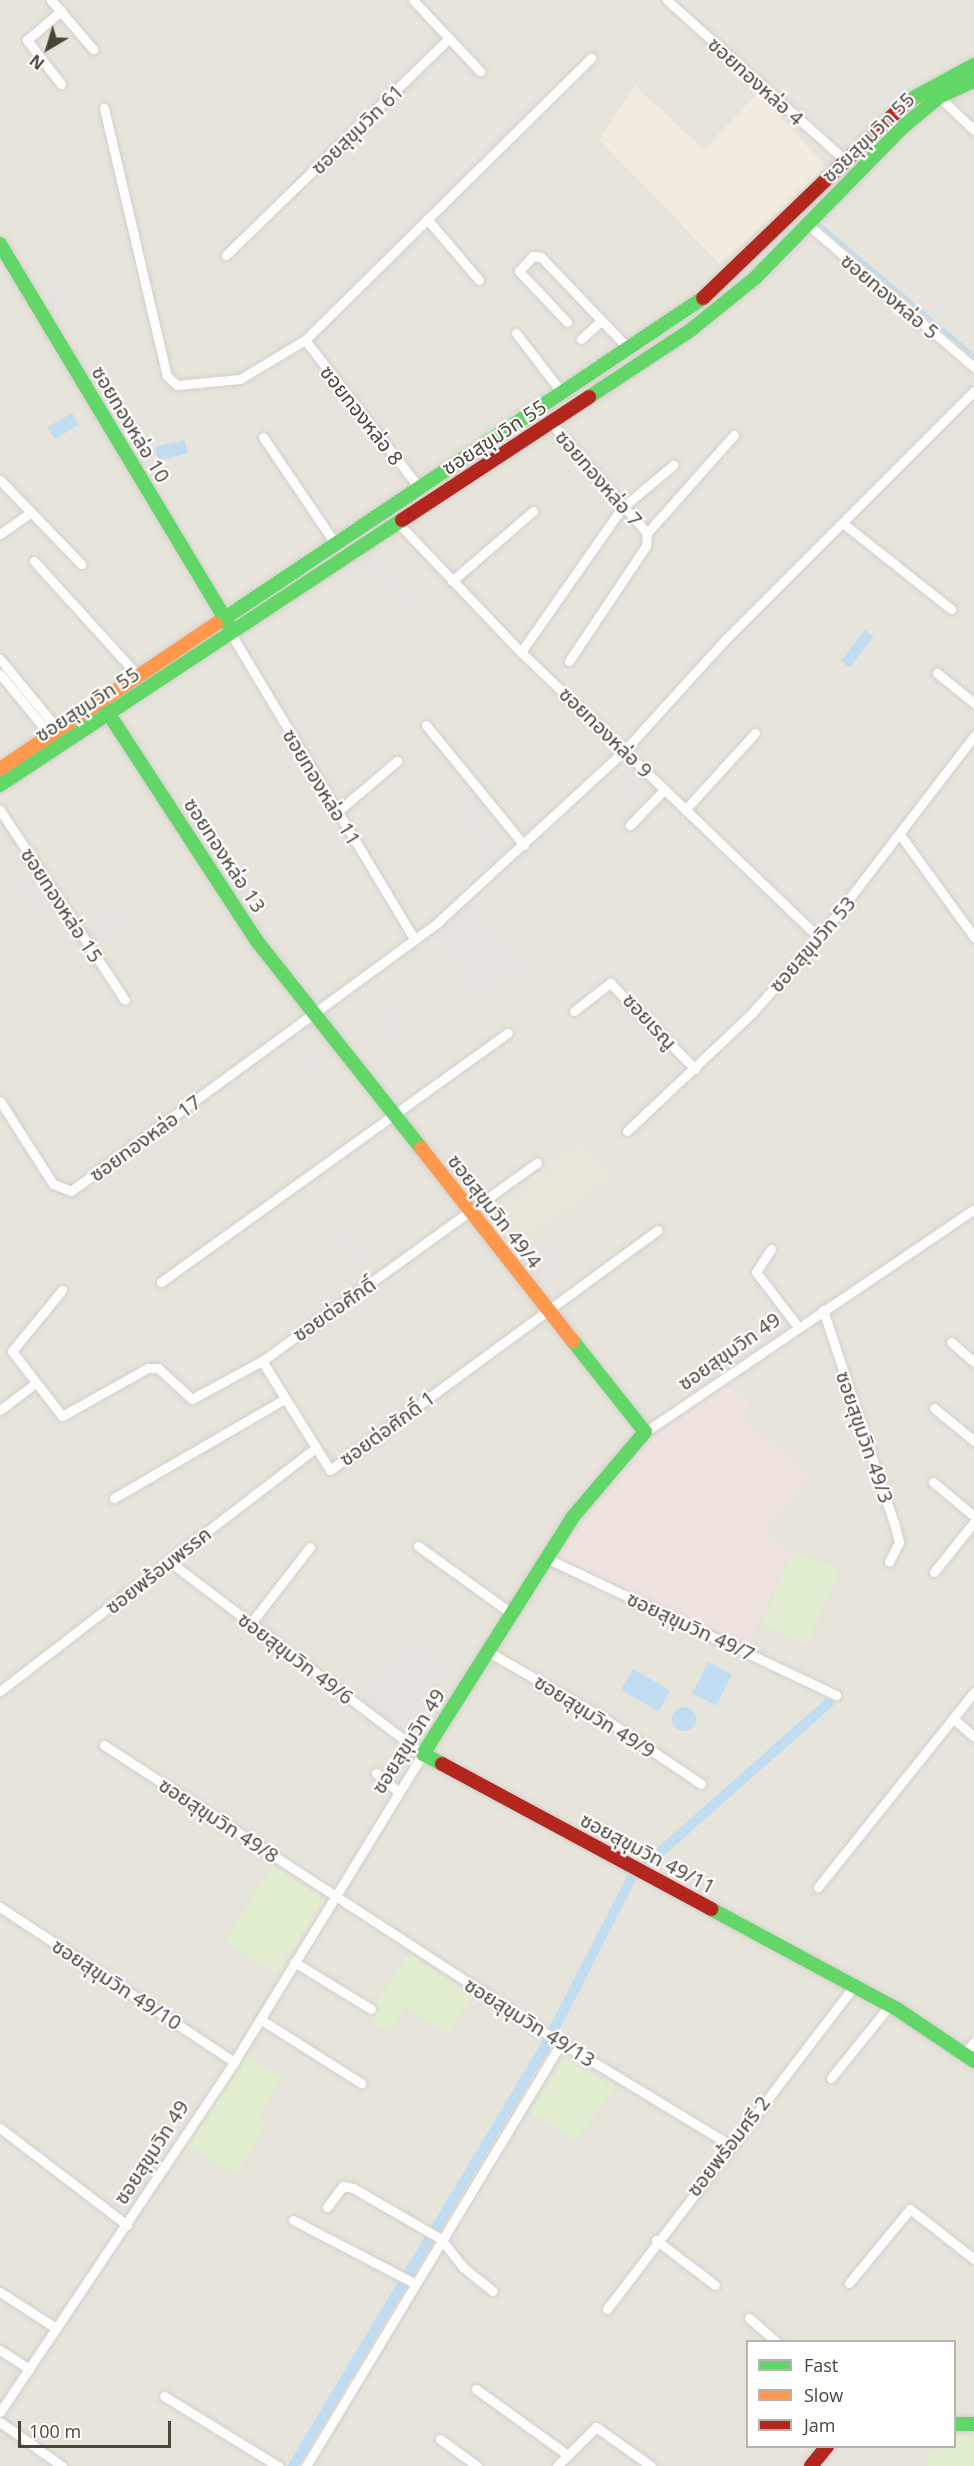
<!DOCTYPE html>
<html>
<head>
<meta charset="utf-8">
<style>
	body { margin:0 }
	#map { position:relative; width:974px; height:2466px; overflow:hidden; background:#f4f2ee; font-family:"Open Sans","Noto Sans Thai",sans-serif }
	div>[style] { position:absolute }
	[style*='--x'] { left:calc(var(--x)*1px); top:calc(var(--y)*1px); width:calc(var(--w)*1px); rotate:calc(var(--a)*1deg) }
	.residential>* { inset:0; background:#e7e4dc }
	.commercial>* { inset:0; background:#f3ebdf }
	.education>* { inset:0; background:#eae5da; transform-origin:0 0 }
	.medical>* { inset:0; background:#eee3df }
	.green>* { inset:0; background:#e1eecf; transform-origin:0 0 }
	.parking>* { inset:0; background:#e6e3df; transform-origin:0 0 }
	.round { border-radius:50% }
	.water>* { inset:0; background:#c0ddf1; transform-origin:0 0 }
	.stream>* { height:3px; margin:-1.5px; padding:0 1.5px; transform-origin:1.5px; border-radius:1.5px; background:#c0ddf1 }
	.canal>* { height:10px; margin:-5px; padding:0 5px; transform-origin:5px; border-radius:5px; background:#c0ddf1 }
	.roads { filter:drop-shadow(0 0 2px #d2d0cb) drop-shadow(0 0 2px #d2d0cb) }
	.street>* { height:9px; margin:-4.5px; padding:0 4.5px; transform-origin:4.5px; border-radius:4.5px; background:#fdfdfc }
	.fast>* { height:14px; margin:-7px; padding:0 7px; transform-origin:7px; border-radius:7px; background:#63d668 }
	.slow>* { height:14px; margin:-7px; padding:0 7px; transform-origin:7px; border-radius:7px; background:#ff974d }
	.jam>* { height:14px; margin:-7px; padding:0 7px; transform-origin:7px; border-radius:7px; background:#b3261e }
	span { translate:-50% -50%; white-space:nowrap; text-align:center; line-height:1.15; -webkit-text-stroke:4.5px #fff; paint-order:stroke }
	.street-label { font-size:20px; color:#4b4439 }
	.legend { position:absolute; left:746px; top:2340px; width:210px; height:108px; box-sizing:border-box; background:#fff; border:2px solid #b7b4b0; margin:0; padding:8px 10px; list-style:none; font-size:18px; color:#4b4439 }
	.legend li { display:flex; align-items:center; gap:12px; height:30px }
	.legend b { width:30px; border:2px solid #b7b4b0 }
	.north { position:absolute; left:18px; top:18px; width:60px; height:60px; -webkit-text-stroke:4px #fff; paint-order:stroke; rotate:218deg; font-size:16px; font-weight:700; line-height:24px; text-align:center; color:#4b4439 }
	.north::after { content:''; display:block; margin:auto; width:21px; height:27px; background:#4b4439; clip-path:polygon(50% 0,100% 100%,50% 72%,0 100%) }
	.scale { position:absolute; left:18px; top:2421px; width:153px; height:27px; box-sizing:border-box; border:3px solid #4b4439; border-top:0; padding-left:8px; font-size:18px; line-height:21px; white-space:nowrap; color:#4b4439; -webkit-text-stroke:4px #fff; paint-order:stroke }
</style>
</head>
<body>
<div id="map">
	<div class="residential">
		<i style="clip-path:polygon(evenodd,0 0,974px 0,974px 2466px,0 2466px,0 0,748px 2342px,954px 2342px,954px 2446px,748px 2446px,748px 2342px)"></i>
	</div>
	<div class="commercial">
		<i style="clip-path:polygon(635px 85px,704px 150px,757px 93px,827px 167px,720px 264px,599px 140px)"></i>
	</div>
	<div class="education">
		<i style="left:582px;top:1137px;width:51px;height:128px;rotate:53deg"></i>
	</div>
	<div class="medical">
		<i style="clip-path:polygon(720px 1379px,751px 1405px,741px 1418px,810px 1476px,763px 1531px,790px 1553px,746px 1649px,549px 1553px,645px 1430px)"></i>
	</div>
	<div class="green">
		<i style="left:793px;top:1551px;width:50px;height:80px;rotate:23deg"></i>
		<i style="left:272px;top:1866px;width:62px;height:89px;rotate:32deg"></i>
		<i style="clip-path:polygon(409px 1953px,472px 1997px,447px 2034px,406px 2007px,388px 2032px,366px 2017px)"></i>
		<i style="clip-path:polygon(243px 2053px,282px 2078px,259px 2116px,267px 2123px,236px 2175px,187px 2144px)"></i>
		<i style="clip-path:polygon(562px 2059px,615px 2088px,575px 2141px,530px 2111px)"></i>
		<i style="clip-path:polygon(955px 2434px,974px 2437px,974px 2466px,927px 2466px,927px 2452px,954px 2446px)"></i>
	</div>
	<div class="parking">
		<i style="clip-path:polygon(645px 223px,680px 260px,668px 270px,639px 227px)"></i>
		<i style="left:58px;top:229px;width:12px;height:39px;rotate:59deg"></i>
		<i style="clip-path:polygon(60px 284px,72px 319px,59px 321px,44px 292px)"></i>
		<i style="clip-path:polygon(938px 286px,963px 321px,957px 328px,925px 301px)"></i>
		<i style="left:375px;top:550px;width:66px;height:23px;rotate:48deg"></i>
		<i class="round" style="left:615px;top:771px;width:30px;height:30px"></i>
		<i style="left:469px;top:798px;width:68px;height:26px;rotate:52deg"></i>
		<i style="left:242px;top:866px;width:18px;height:24px;rotate:52deg"></i>
		<i style="left:29px;top:869px;width:48px;height:25px;rotate:56deg"></i>
		<i style="left:132px;top:892px;width:28px;height:56px;rotate:58deg"></i>
		<i style="clip-path:polygon(474px 900px,530px 967px,477px 1011px,435px 937px)"></i>
		<i style="left:396px;top:1002px;width:26px;height:31px;rotate:51deg"></i>
		<i style="left:326px;top:1042px;width:16px;height:44px;rotate:52deg"></i>
		<i style="left:344px;top:1223px;width:49px;height:21px;rotate:54deg"></i>
		<i style="left:544px;top:1234px;width:38px;height:35px;rotate:50deg"></i>
		<i style="left:404px;top:1635px;width:57px;height:80px;rotate:33deg"></i>
	</div>
	<div class="water">
		<i style="left:72px;top:413px;width:14px;height:28px;rotate:60deg"></i>
		<i style="left:185px;top:440px;width:14px;height:31px;rotate:78deg"></i>
		<i style="left:865px;top:630px;width:11px;height:39px;rotate:38deg"></i>
		<i style="left:708px;top:1662px;width:27px;height:35px;rotate:27deg"></i>
		<i style="left:633px;top:1669px;width:43px;height:24px;rotate:30deg"></i>
		<i class="round" style="left:672px;top:1707px;width:24px;height:24px"></i>
	</div>
	<div class="stream">
		<i style="--x:818;--y:223;--w:205;--a:40.4"></i>
	</div>
	<div class="canal">
		<i style="--x:293;--y:2466;--w:491;--a:-59"></i>
		<i style="--x:546;--y:2045;--w:189;--a:-62.9"></i>
		<i style="--x:632;--y:1877;--w:263;--a:-41.5"></i>
	</div>
	<div class="roads">
		<div class="street">
			<i style="--x:51;--y:0;--w:65;--a:49.4"></i>
			<i style="--x:413;--y:0;--w:98;--a:46.7"></i>
			<i style="--x:667;--y:0;--w:239;--a:42"></i>
			<i style="--x:61;--y:84;--w:56;--a:-127.7"></i>
			<i style="--x:27;--y:40;--w:45;--a:-40.5"></i>
			<i style="--x:939;--y:97;--w:48;--a:43.3"></i>
			<i style="--x:104;--y:108;--w:275;--a:76.8"></i>
			<i style="--x:167;--y:376;--w:13;--a:42"></i>
			<i style="--x:177;--y:385;--w:63;--a:-5.4"></i>
			<i style="--x:240;--y:379;--w:76;--a:-31"></i>
			<i style="--x:305;--y:340;--w:402;--a:-44.6"></i>
			<i style="--x:427;--y:219;--w:80;--a:49.6"></i>
			<i style="--x:807;--y:224;--w:220;--a:40.6"></i>
			<i style="--x:226;--y:255;--w:311;--a:-44.2"></i>
			<i style="--x:567;--y:322;--w:70;--a:-133.3"></i>
			<i style="--x:519;--y:271;--w:21;--a:-47"></i>
			<i style="--x:533;--y:256;--w:8;--a:7"></i>
			<i style="--x:541;--y:257;--w:127;--a:46.3"></i>
			<i style="--x:516;--y:333;--w:77;--a:52.4"></i>
			<i style="--x:581;--y:339;--w:27;--a:-42"></i>
			<i style="--x:305;--y:340;--w:188;--a:52.3"></i>
			<i style="--x:551;--y:423;--w:146;--a:48.9"></i>
			<i style="--x:263;--y:437;--w:130;--a:55.9"></i>
			<i style="--x:0;--y:480;--w:117;--a:46"></i>
			<i style="--x:397;--y:522;--w:180;--a:46.4"></i>
			<i style="--x:521;--y:652;--w:413;--a:43.8"></i>
			<i style="--x:844;--y:524;--w:137;--a:38.5"></i>
			<i style="--x:0;--y:534;--w:37;--a:-35"></i>
			<i style="--x:34;--y:561;--w:156;--a:47.8"></i>
			<i style="--x:452;--y:581;--w:107;--a:-40.8"></i>
			<i style="--x:231;--y:634;--w:356;--a:59"></i>
			<i style="--x:521;--y:652;--w:176;--a:-55"></i>
			<i style="--x:622;--y:508;--w:67;--a:-40.1"></i>
			<i style="--x:0;--y:659;--w:93;--a:50.7"></i>
			<i style="--x:569;--y:661;--w:138;--a:-56.2"></i>
			<i style="--x:646;--y:546;--w:13;--a:-86"></i>
			<i style="--x:647;--y:533;--w:131;--a:-48.4"></i>
			<i style="--x:937;--y:673;--w:48;--a:39"></i>
			<i style="--x:0;--y:674;--w:80;--a:50.6"></i>
			<i style="--x:426;--y:725;--w:155;--a:50.8"></i>
			<i style="--x:0;--y:810;--w:227;--a:56.7"></i>
			<i style="--x:685;--y:810;--w:104;--a:-47.7"></i>
			<i style="--x:337;--y:812;--w:79;--a:-40.4"></i>
			<i style="--x:630;--y:825;--w:50;--a:-45.8"></i>
			<i style="--x:901;--y:836;--w:125;--a:54.1"></i>
			<i style="--x:574;--y:1011;--w:46;--a:-37.9"></i>
			<i style="--x:610;--y:983;--w:121;--a:45.3"></i>
			<i style="--x:0;--y:1101;--w:98;--a:57.4"></i>
			<i style="--x:53;--y:1184;--w:19;--a:21"></i>
			<i style="--x:71;--y:1191;--w:455;--a:-36.2"></i>
			<i style="--x:438;--y:922;--w:255;--a:-42.6"></i>
			<i style="--x:626;--y:749;--w:147;--a:-47.8"></i>
			<i style="--x:725;--y:640;--w:352;--a:-45"></i>
			<i style="--x:627;--y:1131;--w:172;--a:-43.3"></i>
			<i style="--x:752;--y:1013;--w:101;--a:-48.2"></i>
			<i style="--x:819;--y:938;--w:255;--a:-52.5"></i>
			<i style="--x:771;--y:1249;--w:27;--a:123"></i>
			<i style="--x:756;--y:1272;--w:69;--a:52.6"></i>
			<i style="--x:161;--y:1282;--w:427;--a:-35.7"></i>
			<i style="--x:62;--y:1290;--w:79;--a:129.3"></i>
			<i style="--x:12;--y:1351;--w:82;--a:52.4"></i>
			<i style="--x:62;--y:1416;--w:98;--a:-29.2"></i>
			<i style="--x:148;--y:1368;--w:10;--a:0"></i>
			<i style="--x:158;--y:1368;--w:46;--a:42.4"></i>
			<i style="--x:192;--y:1399;--w:80;--a:-28.5"></i>
			<i style="--x:262;--y:1361;--w:339;--a:-35.8"></i>
			<i style="--x:823;--y:1310;--w:225;--a:71.6"></i>
			<i style="--x:894;--y:1523;--w:20;--a:75"></i>
			<i style="--x:899;--y:1542;--w:22;--a:117"></i>
			<i style="--x:951;--y:1342;--w:30;--a:41"></i>
			<i style="--x:262;--y:1361;--w:128;--a:58"></i>
			<i style="--x:330;--y:1470;--w:406;--a:-36.2"></i>
			<i style="--x:934;--y:1408;--w:52;--a:39.5"></i>
			<i style="--x:0;--y:1410;--w:41;--a:-37.1"></i>
			<i style="--x:645;--y:1432;--w:397;--a:-34.1"></i>
			<i style="--x:933;--y:1482;--w:53;--a:39.7"></i>
			<i style="--x:114;--y:1498;--w:198;--a:-30.1"></i>
			<i style="--x:418;--y:1546;--w:115;--a:35.8"></i>
			<i style="--x:546;--y:1558;--w:321;--a:25.3"></i>
			<i style="--x:934;--y:1572;--w:64;--a:-51.3"></i>
			<i style="--x:251;--y:1623;--w:96;--a:-52.2"></i>
			<i style="--x:487;--y:1651;--w:140;--a:30"></i>
			<i style="--x:608;--y:1721;--w:112;--a:34.1"></i>
			<i style="--x:0;--y:1691;--w:398;--a:-37.6"></i>
			<i style="--x:953;--y:1718;--w:28;--a:42"></i>
			<i style="--x:104;--y:1745;--w:535;--a:33.1"></i>
			<i style="--x:552;--y:2037;--w:207;--a:31.2"></i>
			<i style="--x:376;--y:1773;--w:30;--a:40"></i>
			<i style="--x:818;--y:1887;--w:250;--a:-51.3"></i>
			<i style="--x:0;--y:1907;--w:281;--a:33.5"></i>
			<i style="--x:294;--y:1962;--w:90;--a:31.4"></i>
			<i style="--x:260;--y:2019;--w:120;--a:32.4"></i>
			<i style="--x:964;--y:2054;--w:16;--a:-50"></i>
			<i style="--x:831;--y:2078;--w:94;--a:-51.1"></i>
			<i style="--x:0;--y:2128;--w:160;--a:37.4"></i>
			<i style="--x:327;--y:2207;--w:26;--a:-53"></i>
			<i style="--x:343;--y:2186;--w:10;--a:11"></i>
			<i style="--x:353;--y:2188;--w:102;--a:30.1"></i>
			<i style="--x:441;--y:2239;--w:36;--a:52"></i>
			<i style="--x:463;--y:2267;--w:38;--a:39"></i>
			<i style="--x:293;--y:2220;--w:136;--a:27.5"></i>
			<i style="--x:656;--y:2240;--w:74;--a:37.3"></i>
			<i style="--x:849;--y:2283;--w:96;--a:-50.5"></i>
			<i style="--x:910;--y:2209;--w:81;--a:38"></i>
			<i style="--x:0;--y:2292;--w:67;--a:32.7"></i>
			<i style="--x:607;--y:2309;--w:407;--a:-52.6"></i>
			<i style="--x:749;--y:2318;--w:37;--a:41"></i>
			<i style="--x:0;--y:2350;--w:35;--a:33"></i>
			<i style="--x:476;--y:2389;--w:111;--a:35.8"></i>
			<i style="--x:164;--y:2396;--w:134;--a:31.6"></i>
			<i style="--x:0;--y:2412;--w:421;--a:-56.2"></i>
			<i style="--x:234;--y:2062;--w:361;--a:-58.5"></i>
			<i style="--x:423;--y:1754;--w:318;--a:-142.8"></i>
			<i style="--x:0;--y:2422;--w:76;--a:35.4"></i>
			<i style="--x:440;--y:2439;--w:46;--a:36.1"></i>
			<i style="--x:306;--y:2466;--w:494;--a:-58.9"></i>
			<i style="--x:557;--y:2466;--w:55;--a:-45"></i>
			<i style="--x:596;--y:2427;--w:67;--a:35.3"></i>
		</div>
		<div class="fast">
			<i style="--x:908;--y:101;--w:75;--a:-28.6"></i>
			<i style="--x:0;--y:244;--w:447;--a:59"></i>
			<i style="--x:589;--y:397;--w:123;--a:-33.4"></i>
			<i style="--x:692;--y:329;--w:81;--a:-39"></i>
			<i style="--x:755;--y:278;--w:213;--a:-45.6"></i>
			<i style="--x:904;--y:126;--w:45;--a:-39.6"></i>
			<i style="--x:939;--y:97;--w:38;--a:-25"></i>
			<i style="--x:216;--y:624;--w:586;--a:-33.8"></i>
			<i style="--x:101;--y:702;--w:284;--a:56.9"></i>
			<i style="--x:256;--y:940;--w:265;--a:51.6"></i>
			<i style="--x:0;--y:785;--w:481;--a:-33.4"></i>
			<i style="--x:442;--y:1764;--w:21;--a:-152"></i>
			<i style="--x:423;--y:1754;--w:279;--a:-57.7"></i>
			<i style="--x:572;--y:1518;--w:113;--a:-49.7"></i>
			<i style="--x:645;--y:1432;--w:116;--a:-128.4"></i>
			<i style="--x:711;--y:1909;--w:211;--a:28.3"></i>
			<i style="--x:897;--y:2009;--w:93;--a:34"></i>
			<i style="--x:954;--y:2424;--w:20;--a:0"></i>
		</div>
		<div class="slow">
			<i style="--x:0;--y:769;--w:260;--a:-33.9"></i>
			<i style="--x:421;--y:1148;--w:246;--a:51.8"></i>
		</div>
		<div class="jam">
			<i style="--x:703;--y:298;--w:284;--a:-43.9"></i>
			<i style="--x:402;--y:520;--w:224;--a:-33.3"></i>
			<i style="--x:442;--y:1764;--w:306;--a:28.3"></i>
			<i style="--x:811;--y:2466;--w:26;--a:-51"></i>
		</div>
	</div>
	<div class="street-label">
		<span style="left:756px;top:81px;rotate:42deg">ซอยทองหล่อ 4</span>
		<span style="left:357px;top:129px;rotate:-44deg">ซอยสุขุมวิท 61</span>
		<span style="left:868px;top:137px;rotate:-44deg">ซอยสุขุมวิท 55</span>
		<span style="left:890px;top:296px;rotate:40deg">ซอยทองหล่อ 5</span>
		<span style="left:362px;top:415px;rotate:52deg">ซอยทองหล่อ 8</span>
		<span style="left:131px;top:424px;rotate:59deg">ซอยทองหล่อ 10</span>
		<span style="left:494px;top:437px;rotate:-33deg">ซอยสุขุมวิท 55</span>
		<span style="left:599px;top:478px;rotate:49deg">ซอยทองหล่อ 7</span>
		<span style="left:87px;top:704px;rotate:-33deg">ซอยสุขุมวิท 55</span>
		<span style="left:606px;top:732px;rotate:44deg">ซอยทองหล่อ 9</span>
		<span style="left:322px;top:787px;rotate:59deg">ซอยทองหล่อ 11</span>
		<span style="left:225px;top:855px;rotate:57deg">ซอยทองหล่อ 13</span>
		<span style="left:62px;top:905px;rotate:57deg">ซอยทองหล่อ 15</span>
		<span style="left:812px;top:944px;rotate:-49deg">ซอยสุขุมวิท 53</span>
		<span style="left:650px;top:1021px;rotate:47deg">ซอยเรณู</span>
		<span style="left:145px;top:1138px;rotate:-36deg">ซอยทองหล่อ 17</span>
		<span style="left:495px;top:1211px;rotate:52deg">ซอยสุขุมวิท 49/4</span>
		<span style="left:334px;top:1309px;rotate:-35deg">ซอยต่อศักดิ์</span>
		<span style="left:729px;top:1351px;rotate:-35deg">ซอยสุขุมวิท 49</span>
		<span style="left:387px;top:1428px;rotate:-36deg">ซอยต่อศักดิ์ 1</span>
		<span style="left:865px;top:1437px;rotate:71deg">ซอยสุขุมวิท 49/3</span>
		<span style="left:158px;top:1570px;rotate:-38deg">ซอยพร้อมพรรค</span>
		<span style="left:691px;top:1626px;rotate:25deg">ซอยสุขุมวิท 49/7</span>
		<span style="left:296px;top:1658px;rotate:37deg">ซอยสุขุมวิท 49/6</span>
		<span style="left:595px;top:1716px;rotate:32deg">ซอยสุขุมวิท 49/9</span>
		<span style="left:408px;top:1741px;rotate:-58deg">ซอยสุขุมวิท 49</span>
		<span style="left:219px;top:1820px;rotate:33deg">ซอยสุขุมวิท 49/8</span>
		<span style="left:648px;top:1853px;rotate:28deg">ซอยสุขุมวิท 49/11</span>
		<span style="left:117px;top:1984px;rotate:33deg">ซอยสุขุมวิท 49/10</span>
		<span style="left:530px;top:2022px;rotate:32deg">ซอยสุขุมวิท 49/13</span>
		<span style="left:728px;top:2146px;rotate:-52deg">ซอยพร้อมศรี 2</span>
		<span style="left:151px;top:2152px;rotate:-57deg">ซอยสุขุมวิท 49</span>
	</div>
	<ul class="legend">
	<li><b style="height:8px;background:#63d668"></b>Fast</li>
	<li><b style="height:8px;background:#ff974d"></b>Slow</li>
	<li><b style="height:8px;background:#b3261e"></b>Jam</li>
	</ul>
	<div class="north">N</div>
	<div class="scale">100 m</div>
</div>
</body>
</html>
